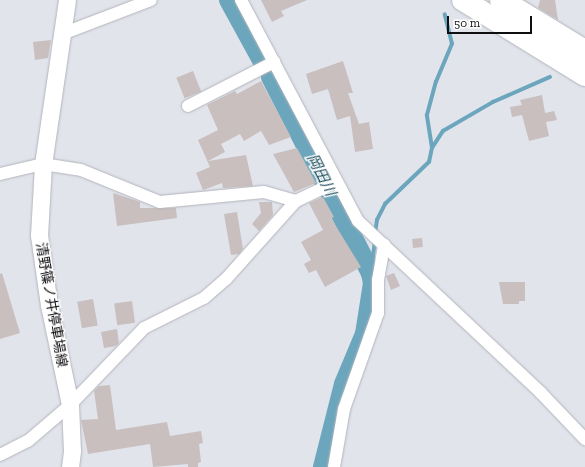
<!DOCTYPE html>
<html>
<head>
<meta charset="utf-8">
<style>
	body { margin:0 }
	#map { position:relative; width:585px; height:467px; overflow:hidden; background:#e2e4ec; font-family:"Zilla Slab","Noto Sans JP",serif }
	div>[style] { position:absolute }
	[style*='--x'] { left:calc(var(--x)*1px); top:calc(var(--y)*1px); width:calc(var(--w)*1px); rotate:calc(var(--a)*1deg) }
	.stream>* { height:3.5px; margin:-1.75px; padding:0 1.75px; transform-origin:1.75px; border-radius:1.75px; background:#6ba6bd }
	.river>* { height:20px; margin:-10px; padding:0 10px; transform-origin:10px; border-radius:10px; background:#6ba6bd }
	.building>* { inset:0; background:#c8bfbe; transform-origin:0 0 }
	.roads { filter:drop-shadow(0 0 1px #b2b4bb) drop-shadow(0 0 1px #b2b4bb) }
	.street>* { height:12px; margin:-6px; padding:0 6px; transform-origin:6px; border-radius:6px; background:#fff }
	.secondary>* { height:17px; margin:-8.5px; padding:0 8.5px; transform-origin:8.5px; border-radius:8.5px; background:#fff }
	.highway>* { height:22px; margin:-11px; padding:0 11px; transform-origin:11px; border-radius:11px; background:#fff }
	span { translate:-50% -50%; white-space:nowrap; text-align:center; line-height:1.15; -webkit-text-stroke:3px #fff; paint-order:stroke }
	.street-label { font-size:14px; color:#0f0f12 }
	.water-label { font-size:15px; color:#134657; font-style:italic }
	.scale { position:absolute; left:447px; top:16px; width:85px; height:18px; box-sizing:border-box; border:2px solid #0f0f12; border-top:0; padding-left:5px; font-size:12px; line-height:14px; white-space:nowrap; color:#0f0f12; -webkit-text-stroke:3px #fff; paint-order:stroke }
</style>
</head>
<body>
<div id="map">
	<div class="stream">
		<i style="--x:432;--y:148;--w:33;--a:-99"></i>
		<i style="--x:427;--y:115;--w:34;--a:-75"></i>
		<i style="--x:436;--y:82;--w:41;--a:-67.2"></i>
		<i style="--x:452;--y:44;--w:30;--a:-104"></i>
		<i style="--x:375;--y:234;--w:14;--a:-82"></i>
		<i style="--x:377;--y:220;--w:18;--a:-63"></i>
		<i style="--x:385;--y:204;--w:61;--a:-43.7"></i>
		<i style="--x:429;--y:162;--w:14;--a:-78"></i>
		<i style="--x:432;--y:148;--w:20;--a:-57"></i>
		<i style="--x:443;--y:131;--w:58;--a:-30.1"></i>
		<i style="--x:493;--y:102;--w:62;--a:-23.7"></i>
		<i style="--x:371;--y:273;--w:33;--a:-83"></i>
	</div>
	<div class="river">
		<i style="--x:229;--y:0;--w:68;--a:61.2"></i>
		<i style="--x:271;--y:77;--w:220;--a:63"></i>
		<i style="--x:371;--y:273;--w:10;--a:79"></i>
		<i style="--x:373;--y:283;--w:52;--a:98.9"></i>
		<i style="--x:365;--y:334;--w:54;--a:112.8"></i>
		<i style="--x:344;--y:384;--w:86;--a:104.2"></i>
	</div>
	<div class="building">
		<i style="clip-path:polygon(261px 0,307px 0,281px 11px,284px 16px,272px 22px)"></i>
		<i style="clip-path:polygon(540px 0,555px 0,558px 20px,538px 8px)"></i>
		<i style="clip-path:polygon(51px 40px,48px 58px,35px 60px,33px 42px)"></i>
		<i style="clip-path:polygon(343px 61px,353px 93px,348px 93px,359px 124px,369px 122px,373px 149px,355px 152px,350px 116px,337px 120px,328px 89px,312px 94px,306px 74px)"></i>
		<i style="left:193px;top:71px;width:22px;height:18px;rotate:68deg"></i>
		<i style="clip-path:polygon(261px 81px,291px 137px,269px 145px,261px 131px,244px 141px,240px 134px,221px 144px,225px 152px,208px 161px,246px 155px,253px 186px,223px 188px,222px 183px,203px 190px,196px 173px,210px 167px,198px 140px,218px 130px,207px 105px,235px 91px,237px 94px)"></i>
		<i style="clip-path:polygon(542px 95px,545px 113px,554px 111px,557px 120px,546px 122px,549px 136px,529px 141px,522px 115px,512px 117px,510px 107px,522px 105px,520px 100px)"></i>
		<i style="clip-path:polygon(297px 148px,316px 183px,294px 192px,273px 154px)"></i>
		<i style="clip-path:polygon(113px 193px,140px 202px,140px 208px,176px 208px,177px 218px,117px 226px)"></i>
		<i style="clip-path:polygon(323px 197px,334px 217px,331px 218px,361px 267px,325px 287px,316px 270px,309px 273px,304px 264px,311px 260px,301px 242px,323px 230px,309px 203px)"></i>
		<i style="clip-path:polygon(259px 202px,272px 202px,273px 215px,259px 231px,252px 224px,261px 213px)"></i>
		<i style="clip-path:polygon(237px 212px,243px 249px,239px 254px,231px 255px,224px 214px)"></i>
		<i style="left:422px;top:238px;width:9px;height:10px;rotate:84deg"></i>
		<i style="clip-path:polygon(2px 273px,20px 333px,0 339px,0 274px)"></i>
		<i style="clip-path:polygon(394px 273px,400px 286px,391px 290px,386px 276px)"></i>
		<i style="clip-path:polygon(499px 282px,525px 282px,525px 301px,519px 301px,519px 304px,503px 304px)"></i>
		<i style="left:93px;top:299px;width:27px;height:16px;rotate:80deg"></i>
		<i style="left:132px;top:301px;width:22px;height:18px;rotate:82deg"></i>
		<i style="clip-path:polygon(117px 329px,119px 343px,116px 346px,104px 348px,101px 332px)"></i>
		<i style="clip-path:polygon(110px 385px,116px 430px,167px 422px,170px 436px,201px 431px,203px 443px,199px 444px,201px 462px,198px 463px,198px 467px,188px 467px,188px 464px,153px 467px,150px 444px,88px 454px,81px 420px,98px 419px,94px 391px,99px 386px)"></i>
	</div>
	<div class="roads">
		<div class="street">
			<i style="--x:241;--y:0;--w:250;--a:62.1"></i>
			<i style="--x:358;--y:221;--w:251;--a:43.2"></i>
			<i style="--x:541;--y:393;--w:64;--a:46.3"></i>
			<i style="--x:62;--y:34;--w:95;--a:-20.9"></i>
			<i style="--x:188;--y:106;--w:97;--a:-27.1"></i>
			<i style="--x:0;--y:174;--w:44;--a:-13.1"></i>
			<i style="--x:43;--y:164;--w:38;--a:9"></i>
			<i style="--x:81;--y:170;--w:85;--a:22.1"></i>
			<i style="--x:160;--y:202;--w:104;--a:-5.5"></i>
			<i style="--x:264;--y:192;--w:33;--a:16"></i>
			<i style="--x:0;--y:455;--w:31;--a:-27"></i>
			<i style="--x:28;--y:441;--w:55;--a:-40.6"></i>
			<i style="--x:70;--y:405;--w:107;--a:-46.1"></i>
			<i style="--x:144;--y:328;--w:67;--a:-26.6"></i>
			<i style="--x:204;--y:298;--w:29;--a:-41"></i>
			<i style="--x:226;--y:279;--w:105;--a:-48.1"></i>
			<i style="--x:296;--y:201;--w:44;--a:-25.4"></i>
			<i style="--x:334;--y:467;--w:59;--a:-80.2"></i>
			<i style="--x:344;--y:409;--w:102;--a:-70.5"></i>
			<i style="--x:378;--y:313;--w:33;--a:-90"></i>
			<i style="--x:378;--y:280;--w:36;--a:-80"></i>
		</div>
		<div class="secondary">
			<i style="--x:67;--y:0;--w:166;--a:98.3"></i>
			<i style="--x:43;--y:164;--w:71;--a:93.2"></i>
			<i style="--x:39;--y:235;--w:71;--a:81.9"></i>
			<i style="--x:49;--y:305;--w:102;--a:78.1"></i>
			<i style="--x:70;--y:405;--w:46;--a:87.5"></i>
			<i style="--x:72;--y:451;--w:16;--a:97"></i>
		</div>
		<div class="highway">
			<i style="--x:463;--y:0;--w:143;--a:31.6"></i>
			<i style="--x:501;--y:0;--w:98;--a:31.3"></i>
		</div>
	</div>
	<div class="street-label">
		<span style="left:51px;top:305px;rotate:80deg">清野篠ノ井停車場線</span>
	</div>
	<div class="water-label">
		<span style="left:321px;top:175px;rotate:63deg">岡田川</span>
	</div>
	<div class="scale">50 m</div>
</div>
</body>
</html>
